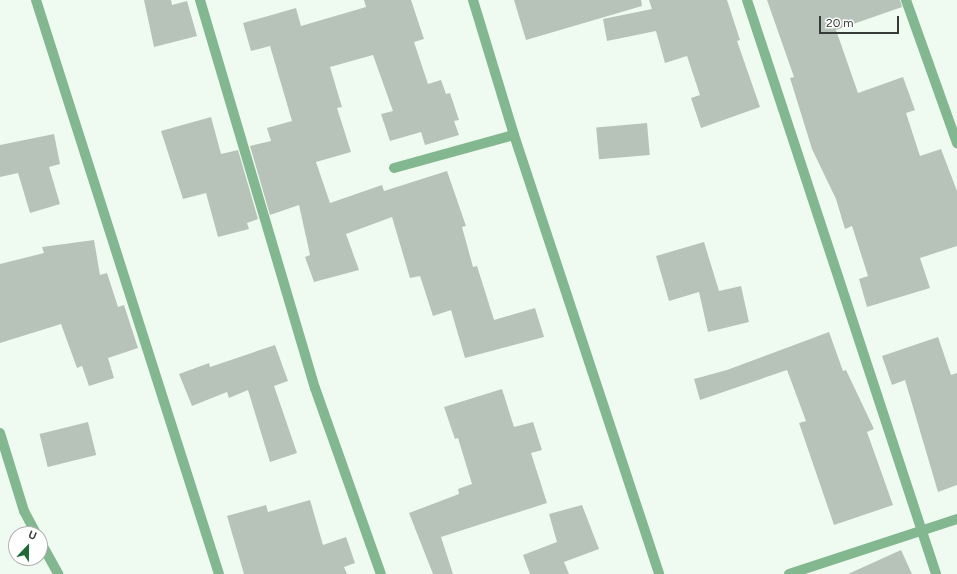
<!DOCTYPE html>
<html>
<head>
<meta charset="utf-8">
<style>
	body { margin:0 }
	#map { position:relative; width:957px; height:574px; overflow:hidden; background:#effbf1; font-family:Figtree,sans-serif }
	div>[style] { position:absolute }
	[style*='--x'] { left:calc(var(--x)*1px); top:calc(var(--y)*1px); width:calc(var(--w)*1px); rotate:calc(var(--a)*1deg) }
	.building>* { inset:0; background:#b7c3b9; transform-origin:0 0 }
	.minor>* { height:10px; margin:-5px; padding:0 5px; transform-origin:5px; border-radius:5px; background:#83b78f }
	span { translate:-50% -50%; white-space:nowrap; text-align:center; line-height:1.15; -webkit-text-stroke:4px #fff; paint-order:stroke }
	.north { position:absolute; left:8px; top:526px; width:40px; height:40px; box-sizing:border-box; background:#fff; border:1px solid #afb1af; border-radius:50%; rotate:22deg; font-size:11px; font-weight:700; line-height:16px; text-align:center; color:#373b37 }
	.north::after { content:''; display:block; margin:auto; width:14px; height:18px; background:#1d6937; clip-path:polygon(50% 0,100% 100%,50% 72%,0 100%) }
	.scale { position:absolute; left:819px; top:16px; width:80px; height:18px; box-sizing:border-box; border:2px solid #373b37; border-top:0; padding-left:5px; font-size:12px; line-height:14px; white-space:nowrap; color:#373b37; -webkit-text-stroke:3px #fff; paint-order:stroke }
</style>
</head>
<body>
<div id="map">
	<div class="building">
		<i style="clip-path:polygon(144px 0,171px 0,172px 5px,187px 1px,197px 36px,154px 47px)"></i>
		<i style="clip-path:polygon(364px 0,411px 0,424px 39px,414px 42px,428px 84px,441px 80px,446px 94px,450px 93px,459px 120px,454px 121px,459px 135px,425px 145px,421px 132px,390px 141px,381px 114px,393px 111px,373px 55px,330px 67px,342px 107px,337px 108px,351px 152px,316px 162px,330px 203px,382px 185px,384px 191px,447px 171px,466px 226px,462px 227px,473px 267px,477px 266px,494px 320px,535px 308px,544px 337px,465px 358px,451px 310px,433px 316px,420px 276px,410px 278px,392px 217px,346px 234px,359px 270px,314px 282px,305px 257px,310px 255px,299px 205px,270px 215px,250px 146px,271px 141px,267px 128px,292px 121px,270px 46px,251px 51px,243px 23px,296px 8px,301px 26px,366px 7px)"></i>
		<i style="clip-path:polygon(514px 0,641px 0,642px 6px,526px 40px)"></i>
		<i style="clip-path:polygon(649px 0,727px 0,740px 40px,737px 41px,760px 107px,701px 128px,691px 98px,700px 95px,687px 56px,665px 63px,656px 31px,607px 41px,603px 19px,652px 9px)"></i>
		<i style="clip-path:polygon(767px 0,900px 0,902px 7px,836px 30px,858px 93px,903px 77px,915px 110px,906px 113px,920px 156px,941px 149px,957px 191px,957px 246px,920px 258px,930px 288px,867px 307px,859px 279px,868px 276px,852px 226px,845px 229px,836px 199px,812px 149px,790px 78px,794px 77px)"></i>
		<i style="clip-path:polygon(211px 117px,221px 154px,238px 150px,258px 219px,247px 223px,249px 229px,218px 237px,206px 193px,183px 199px,161px 131px)"></i>
		<i style="left:647px;top:123px;width:32px;height:51px;rotate:85deg"></i>
		<i style="clip-path:polygon(54px 134px,60px 164px,49px 167px,60px 204px,30px 213px,18px 173px,0 177px,0 145px)"></i>
		<i style="clip-path:polygon(94px 240px,100px 275px,107px 273px,118px 307px,124px 305px,138px 348px,108px 358px,114px 378px,89px 386px,82px 366px,77px 368px,61px 324px,0 343px,0 264px,44px 253px,42px 247px)"></i>
		<i style="clip-path:polygon(704px 242px,719px 291px,741px 286px,749px 322px,708px 332px,699px 292px,669px 301px,656px 256px)"></i>
		<i style="clip-path:polygon(829px 332px,843px 371px,846px 370px,874px 429px,867px 432px,893px 505px,834px 525px,799px 423px,806px 421px,787px 370px,700px 400px,694px 379px,727px 370px)"></i>
		<i style="clip-path:polygon(938px 337px,951px 375px,957px 373px,957px 485px,938px 492px,905px 380px,892px 385px,882px 356px)"></i>
		<i style="clip-path:polygon(275px 345px,288px 381px,274px 386px,297px 453px,270px 462px,248px 390px,229px 398px,227px 392px,192px 406px,179px 374px,209px 363px,210px 367px)"></i>
		<i style="clip-path:polygon(502px 389px,514px 427px,533px 422px,542px 450px,531px 453px,547px 503px,441px 537px,453px 574px,433px 574px,409px 513px,459px 494px,458px 489px,472px 484px,458px 438px,455px 439px,444px 407px)"></i>
		<i style="left:88px;top:422px;width:34px;height:50px;rotate:76deg"></i>
		<i style="clip-path:polygon(310px 500px,323px 545px,346px 537px,355px 563px,344px 567px,347px 574px,244px 574px,227px 516px,266px 505px,268px 512px)"></i>
		<i style="clip-path:polygon(582px 505px,599px 549px,564px 562px,569px 574px,530px 574px,523px 555px,557px 542px,549px 514px)"></i>
		<i style="clip-path:polygon(901px 550px,912px 574px,848px 574px)"></i>
	</div>
	<div class="minor">
		<i style="--x:36;--y:0;--w:602;--a:72.32"></i>
		<i style="--x:200;--y:0;--w:405;--a:73.5"></i>
		<i style="--x:315;--y:388;--w:197;--a:70.5"></i>
		<i style="--x:473;--y:0;--w:141;--a:73.1"></i>
		<i style="--x:514;--y:135;--w:462;--a:71.7"></i>
		<i style="--x:747;--y:0;--w:604;--a:71.77"></i>
		<i style="--x:906;--y:0;--w:152;--a:70.4"></i>
		<i style="--x:394;--y:168;--w:124;--a:-15.4"></i>
		<i style="--x:0;--y:433;--w:82;--a:72.9"></i>
		<i style="--x:24;--y:511;--w:26;--a:62"></i>
		<i style="--x:40;--y:541;--w:38;--a:61"></i>
		<i style="--x:789;--y:574;--w:177;--a:-18.1"></i>
	</div>
	<div class="north">U</div>
	<div class="scale">20 m</div>
</div>
</body>
</html>
